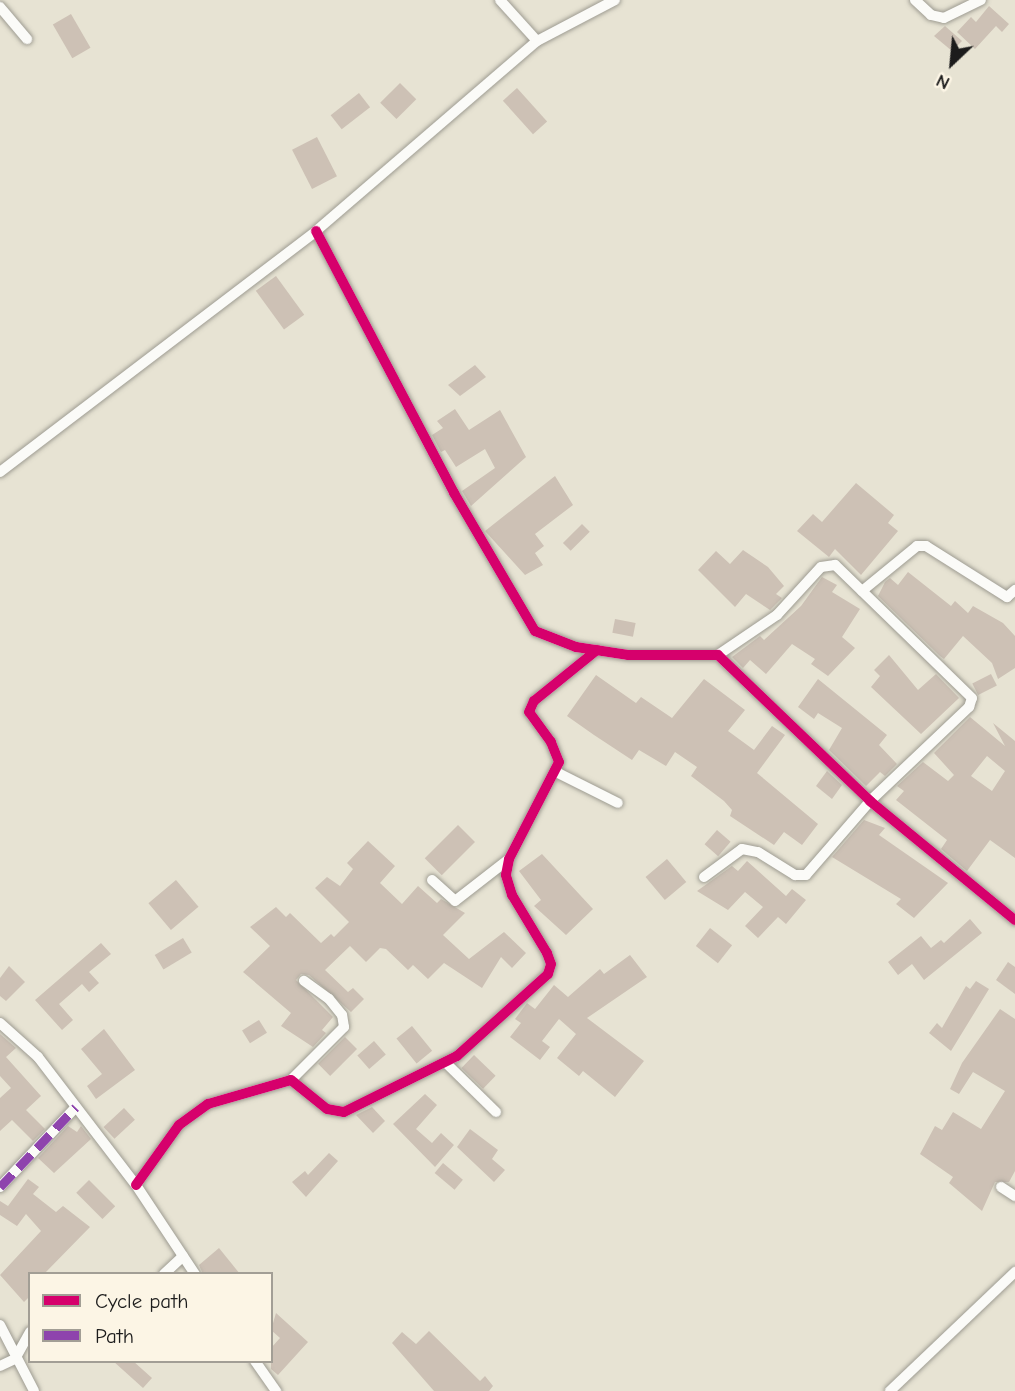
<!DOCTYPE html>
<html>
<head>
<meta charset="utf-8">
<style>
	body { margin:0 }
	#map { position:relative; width:1015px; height:1391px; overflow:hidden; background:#e7e3d3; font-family:"Comic Neue",sans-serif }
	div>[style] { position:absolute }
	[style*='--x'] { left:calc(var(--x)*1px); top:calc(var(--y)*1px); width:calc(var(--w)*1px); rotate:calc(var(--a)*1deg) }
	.building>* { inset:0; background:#cdc1b5; transform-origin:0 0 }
	.roads { filter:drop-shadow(0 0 2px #9e9c92) drop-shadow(0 0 2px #9e9c92) }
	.street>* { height:10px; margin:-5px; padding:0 5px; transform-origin:5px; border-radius:5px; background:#fbfbf8 }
	.quiet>* { height:9px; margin-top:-4.5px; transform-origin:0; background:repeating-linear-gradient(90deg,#8e44ad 0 18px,transparent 0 27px) }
	.cycleway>* { height:10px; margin:-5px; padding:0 5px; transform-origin:5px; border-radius:5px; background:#d6006c }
	span { translate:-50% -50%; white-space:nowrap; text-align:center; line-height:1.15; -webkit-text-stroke:7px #fcf5e5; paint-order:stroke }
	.legend { position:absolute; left:28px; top:1272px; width:245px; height:91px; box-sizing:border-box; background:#fcf5e5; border:2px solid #a29e95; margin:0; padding:9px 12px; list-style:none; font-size:21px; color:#1c1c1c }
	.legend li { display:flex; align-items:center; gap:14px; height:35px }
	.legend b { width:35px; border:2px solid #a29e95 }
	.north { position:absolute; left:917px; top:28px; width:70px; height:70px; -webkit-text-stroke:5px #fcf5e5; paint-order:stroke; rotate:206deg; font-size:19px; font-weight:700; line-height:28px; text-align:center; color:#1c1c1c }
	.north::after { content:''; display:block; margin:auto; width:24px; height:32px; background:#1c1c1c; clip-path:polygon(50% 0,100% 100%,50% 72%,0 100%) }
</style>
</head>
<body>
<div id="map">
	<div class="building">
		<i style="clip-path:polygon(989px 6px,1009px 24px,1002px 32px,996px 26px,975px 49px,957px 32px,971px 17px,976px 22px)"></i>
		<i style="left:71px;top:14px;width:39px;height:21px;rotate:60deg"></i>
		<i style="clip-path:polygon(945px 26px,962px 41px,952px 51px,934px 36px)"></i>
		<i style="left:400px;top:83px;width:23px;height:28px;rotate:45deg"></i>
		<i style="left:517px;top:88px;width:45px;height:19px;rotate:48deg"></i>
		<i style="left:359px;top:93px;width:18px;height:36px;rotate:52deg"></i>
		<i style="left:317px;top:137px;width:44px;height:28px;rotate:63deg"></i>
		<i style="left:276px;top:276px;width:48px;height:25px;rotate:54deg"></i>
		<i style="clip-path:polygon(475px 365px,486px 377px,460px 396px,448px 385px)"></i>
		<i style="clip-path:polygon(455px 409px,469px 430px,500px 410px,526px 457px,471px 506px,462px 491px,495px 468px,485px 449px,456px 467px,445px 450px,441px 452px,432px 435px,443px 428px,437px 421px)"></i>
		<i style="clip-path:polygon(555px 476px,573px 505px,535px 534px,544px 546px,535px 553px,543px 565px,525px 575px,485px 531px)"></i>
		<i style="clip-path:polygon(856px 483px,894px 515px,888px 523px,898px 531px,861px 575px,835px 549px,829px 557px,797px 531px,813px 514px,822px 522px)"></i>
		<i style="left:582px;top:524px;width:11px;height:27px;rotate:45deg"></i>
		<i style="clip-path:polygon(743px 550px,768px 567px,784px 586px,776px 594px,782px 598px,770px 610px,746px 594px,735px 607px,698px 570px,716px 551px,730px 564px)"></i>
		<i style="clip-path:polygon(908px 572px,951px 606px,955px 601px,968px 613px,973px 606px,1003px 623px,1015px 636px,1015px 668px,998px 679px,992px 663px,963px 636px,944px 659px,940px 656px,878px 596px,885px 582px,890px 578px,898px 585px)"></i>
		<i style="clip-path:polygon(822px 577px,837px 585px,832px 592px,860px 609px,842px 637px,855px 648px,828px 676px,811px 664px,815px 659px,792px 644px,766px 674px,750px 660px,743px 668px,732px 657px,760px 636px,764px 640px,801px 606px)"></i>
		<i style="left:615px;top:619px;width:21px;height:14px;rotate:11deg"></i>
		<i style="clip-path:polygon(889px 655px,918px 690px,936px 674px,959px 698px,921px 734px,871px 687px,880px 676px,874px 670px)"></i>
		<i style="left:991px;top:674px;width:13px;height:21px;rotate:63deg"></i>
		<i style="clip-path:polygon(596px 675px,636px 703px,641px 697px,672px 718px,704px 679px,745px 710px,728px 731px,754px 750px,772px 726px,785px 735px,757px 773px,818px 824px,802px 845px,784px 832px,774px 845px,730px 816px,732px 810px,724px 801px,691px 776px,697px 767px,675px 752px,666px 766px,639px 750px,632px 760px,594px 735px,567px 716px)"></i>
		<i style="clip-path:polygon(818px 679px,887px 735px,879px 745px,897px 764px,885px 776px,880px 772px,866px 786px,829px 750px,842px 728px,818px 713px,814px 719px,798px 707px)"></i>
		<i style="clip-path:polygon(evenodd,970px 717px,1005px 746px,993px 723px,1015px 741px,1015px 858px,990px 840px,967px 871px,941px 849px,947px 840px,896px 800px,904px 791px,897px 786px,923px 762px,948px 781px,954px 775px,934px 753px,970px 717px,987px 756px,1005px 771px,992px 791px,971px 776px,987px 756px)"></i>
		<i style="clip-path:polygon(827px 771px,842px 785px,832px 799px,816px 786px)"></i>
		<i style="clip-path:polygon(864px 820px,885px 828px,879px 835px,948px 883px,914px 918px,896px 904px,901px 899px,832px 857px)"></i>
		<i style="left:458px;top:825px;width:24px;height:47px;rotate:45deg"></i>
		<i style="left:717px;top:830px;width:18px;height:19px;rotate:41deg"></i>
		<i style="clip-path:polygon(368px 841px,395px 866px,380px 883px,402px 904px,418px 886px,437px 903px,441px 899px,465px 913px,443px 935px,469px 959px,504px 932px,526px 953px,512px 968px,501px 957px,482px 988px,444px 963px,428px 979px,413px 965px,408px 970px,386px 949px,380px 948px,366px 962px,350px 946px,325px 970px,348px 992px,353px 988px,364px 999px,351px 1012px,309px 975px,301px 974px,296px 980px,333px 1017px,322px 1030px,326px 1033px,313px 1047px,281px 1026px,291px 1013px,243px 972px,270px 946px,250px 927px,276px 907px,286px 917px,290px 913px,321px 943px,331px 934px,334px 937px,349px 922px,315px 888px,327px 877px,340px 886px,353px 869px,347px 863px)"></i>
		<i style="clip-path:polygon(542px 854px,593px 909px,566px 935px,534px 906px,541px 900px,519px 871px)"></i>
		<i style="left:667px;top:859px;width:30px;height:28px;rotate:50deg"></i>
		<i style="clip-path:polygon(747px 861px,786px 896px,792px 889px,806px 900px,786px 924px,778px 917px,758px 938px,745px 926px,763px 907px,745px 892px,728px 910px,697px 891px,732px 866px,738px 871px)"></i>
		<i style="left:176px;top:880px;width:35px;height:36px;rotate:50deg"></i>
		<i style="clip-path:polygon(970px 919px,982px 933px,924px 980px,912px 964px,898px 975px,888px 962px,921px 936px,931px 948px,941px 940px,944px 943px)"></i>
		<i style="left:710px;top:928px;width:28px;height:23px;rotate:38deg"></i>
		<i style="left:183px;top:938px;width:17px;height:33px;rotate:59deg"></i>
		<i style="clip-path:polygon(101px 943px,111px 954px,89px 972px,99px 983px,89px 992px,82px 984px,59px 1004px,73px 1020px,62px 1030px,35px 1000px)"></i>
		<i style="clip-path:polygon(630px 955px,647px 977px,587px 1018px,644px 1061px,615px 1097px,583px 1071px,579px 1076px,557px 1058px,576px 1034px,559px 1019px,542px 1041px,550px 1047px,540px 1060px,510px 1037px,521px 1023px,515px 1019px,527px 1003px,535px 1009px,554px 985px,568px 997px,600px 969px,604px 974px)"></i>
		<i style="clip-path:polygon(1008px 962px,1015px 967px,1015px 994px,996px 980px)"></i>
		<i style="clip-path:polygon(9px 966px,25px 982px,6px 1001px,0 996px,0 978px)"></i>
		<i style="clip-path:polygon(976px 981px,989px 989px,951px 1051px,929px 1033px,937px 1023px,942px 1028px,966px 986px,970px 989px)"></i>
		<i style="clip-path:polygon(1000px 1009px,1015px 1019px,1015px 1171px,1009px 1182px,995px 1182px,982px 1211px,949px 1183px,953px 1177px,920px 1154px,935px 1126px,942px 1130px,953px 1112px,981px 1129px,1005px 1091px,973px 1072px,959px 1094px,950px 1089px,962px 1063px)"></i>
		<i style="left:259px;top:1020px;width:15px;height:20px;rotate:58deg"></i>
		<i style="left:412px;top:1026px;width:32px;height:20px;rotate:51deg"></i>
		<i style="clip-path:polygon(104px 1029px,135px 1070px,96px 1099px,87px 1086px,102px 1074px,81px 1049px)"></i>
		<i style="clip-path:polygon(0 1034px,16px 1048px,6px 1057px,41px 1096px,26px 1110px,45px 1129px,33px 1141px,12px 1120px,0 1131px,0 1098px,11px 1088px,0 1076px)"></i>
		<i style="left:345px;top:1037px;width:17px;height:38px;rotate:45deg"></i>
		<i style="left:374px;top:1041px;width:18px;height:22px;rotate:49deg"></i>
		<i style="left:474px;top:1055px;width:30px;height:18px;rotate:44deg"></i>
		<i style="clip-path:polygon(425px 1094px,437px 1105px,416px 1129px,432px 1143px,441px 1133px,454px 1145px,435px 1167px,393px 1124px)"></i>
		<i style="clip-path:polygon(372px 1107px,385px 1121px,373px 1133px,356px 1115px)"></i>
		<i style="left:124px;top:1108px;width:16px;height:28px;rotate:47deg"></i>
		<i style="clip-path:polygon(68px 1126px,77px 1132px,81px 1126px,91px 1139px,54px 1173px,38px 1158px)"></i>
		<i style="clip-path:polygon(470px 1129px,498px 1150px,492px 1159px,505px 1170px,494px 1182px,457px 1147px)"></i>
		<i style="clip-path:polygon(329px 1153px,338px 1161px,306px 1197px,292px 1182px,305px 1171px,308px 1175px)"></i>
		<i style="left:443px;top:1163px;width:26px;height:13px;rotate:40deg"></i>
		<i style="clip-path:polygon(28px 1179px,39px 1187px,33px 1194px,56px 1212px,63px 1206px,90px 1227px,44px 1274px,30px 1274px,30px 1296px,24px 1302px,0 1275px,41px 1231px,26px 1214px,17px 1226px,0 1215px,0 1201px,8px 1206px)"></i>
		<i style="left:89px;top:1180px;width:37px;height:18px;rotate:45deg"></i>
		<i style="clip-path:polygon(219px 1248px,240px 1274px,203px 1274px,199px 1265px)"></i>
		<i style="clip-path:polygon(276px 1313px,308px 1342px,278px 1375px,271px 1369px,271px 1348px,280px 1338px,271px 1330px)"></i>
		<i style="clip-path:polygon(429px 1331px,480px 1381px,485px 1376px,493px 1386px,489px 1391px,434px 1391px,392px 1343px,402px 1332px,416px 1344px)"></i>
		<i style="clip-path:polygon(113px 1361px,133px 1361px,152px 1378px,143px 1388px)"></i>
	</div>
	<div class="roads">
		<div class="street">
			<i style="--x:500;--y:0;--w:55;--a:47.9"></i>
			<i style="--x:915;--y:0;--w:22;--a:43"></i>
			<i style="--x:931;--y:15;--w:13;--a:13"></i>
			<i style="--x:944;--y:18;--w:41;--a:-25.9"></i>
			<i style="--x:0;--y:7;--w:42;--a:49.8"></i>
			<i style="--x:316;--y:231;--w:296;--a:62.2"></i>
			<i style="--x:454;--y:493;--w:160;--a:59.6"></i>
			<i style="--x:535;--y:631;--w:44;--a:21.3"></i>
			<i style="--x:576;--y:647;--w:53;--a:8.7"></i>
			<i style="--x:628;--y:655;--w:90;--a:0"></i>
			<i style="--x:718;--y:655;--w:211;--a:43.8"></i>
			<i style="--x:870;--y:801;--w:188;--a:39.4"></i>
			<i style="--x:0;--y:472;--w:397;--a:-37.3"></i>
			<i style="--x:316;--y:231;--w:291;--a:-40.7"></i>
			<i style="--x:537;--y:41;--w:88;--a:-27.7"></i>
			<i style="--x:862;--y:591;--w:71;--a:-39.3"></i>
			<i style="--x:917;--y:546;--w:9;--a:0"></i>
			<i style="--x:926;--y:546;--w:96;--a:32.2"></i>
			<i style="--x:1007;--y:597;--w:11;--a:-41"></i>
			<i style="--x:556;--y:772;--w:69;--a:26.6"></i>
			<i style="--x:704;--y:877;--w:47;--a:-36.4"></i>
			<i style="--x:742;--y:849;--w:16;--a:11"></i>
			<i style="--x:758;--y:852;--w:44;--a:31.9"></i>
			<i style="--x:795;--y:875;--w:11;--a:0"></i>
			<i style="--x:806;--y:875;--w:98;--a:-49.1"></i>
			<i style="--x:870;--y:801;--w:137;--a:-43.5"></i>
			<i style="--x:969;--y:707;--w:9;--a:-72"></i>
			<i style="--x:972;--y:698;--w:191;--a:-135.8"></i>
			<i style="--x:835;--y:565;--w:14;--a:172"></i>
			<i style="--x:821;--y:567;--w:65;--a:132.5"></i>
			<i style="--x:777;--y:615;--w:71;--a:145.9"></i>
			<i style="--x:432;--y:880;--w:31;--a:42"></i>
			<i style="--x:455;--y:901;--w:68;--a:-37.9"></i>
			<i style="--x:0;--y:1023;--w:51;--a:41.8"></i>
			<i style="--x:38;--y:1057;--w:161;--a:52.6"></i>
			<i style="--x:136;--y:1185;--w:107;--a:56.5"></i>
			<i style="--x:446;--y:1063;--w:70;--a:44.4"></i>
			<i style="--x:291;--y:1080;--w:75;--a:-45"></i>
			<i style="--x:344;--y:1027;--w:12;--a:-99"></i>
			<i style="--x:342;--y:1015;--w:21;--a:-129"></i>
			<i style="--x:329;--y:999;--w:31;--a:-144"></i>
			<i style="--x:136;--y:1185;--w:74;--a:-54.4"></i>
			<i style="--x:179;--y:1125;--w:36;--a:-36"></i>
			<i style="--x:208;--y:1104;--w:86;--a:-16.1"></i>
			<i style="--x:291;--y:1080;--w:46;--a:38.9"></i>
			<i style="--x:327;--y:1109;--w:17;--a:10"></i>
			<i style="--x:344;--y:1112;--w:126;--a:-26.4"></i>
			<i style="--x:457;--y:1056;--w:122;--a:-42"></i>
			<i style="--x:548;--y:974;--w:10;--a:-73"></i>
			<i style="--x:551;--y:964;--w:12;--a:-110"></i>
			<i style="--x:547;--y:953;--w:68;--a:-121.1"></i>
			<i style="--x:512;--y:895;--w:21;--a:-107"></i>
			<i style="--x:506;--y:875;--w:16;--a:-79"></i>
			<i style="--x:509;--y:859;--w:109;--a:-62.7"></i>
			<i style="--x:559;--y:762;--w:22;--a:-112"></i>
			<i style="--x:551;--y:742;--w:37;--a:-126"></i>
			<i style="--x:529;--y:712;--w:12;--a:-66"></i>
			<i style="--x:534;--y:701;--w:81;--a:-39"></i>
			<i style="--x:0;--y:1187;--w:110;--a:-46.5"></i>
			<i style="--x:1001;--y:1187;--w:17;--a:33"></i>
			<i style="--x:164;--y:1274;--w:26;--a:-43"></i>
			<i style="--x:0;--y:1325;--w:74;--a:62.7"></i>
			<i style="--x:255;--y:1361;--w:37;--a:55"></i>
			<i style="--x:0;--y:1366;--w:17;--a:-25"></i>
			<i style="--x:15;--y:1359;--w:31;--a:-61"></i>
			<i style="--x:890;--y:1391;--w:173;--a:-43.6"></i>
		</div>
	</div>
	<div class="quiet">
		<i style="--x:0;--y:1187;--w:110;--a:-46.5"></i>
	</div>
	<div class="cycleway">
		<i style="--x:316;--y:231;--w:296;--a:62.2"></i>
		<i style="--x:454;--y:493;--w:160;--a:59.6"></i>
		<i style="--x:535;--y:631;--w:44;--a:21.3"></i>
		<i style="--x:576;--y:647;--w:53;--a:8.7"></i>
		<i style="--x:628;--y:655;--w:90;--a:0"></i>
		<i style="--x:718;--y:655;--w:211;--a:43.8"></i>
		<i style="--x:870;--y:801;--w:188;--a:39.4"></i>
		<i style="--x:136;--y:1185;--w:74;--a:-54.4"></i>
		<i style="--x:179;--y:1125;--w:36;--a:-36"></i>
		<i style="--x:208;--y:1104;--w:86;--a:-16.1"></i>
		<i style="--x:291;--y:1080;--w:46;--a:38.9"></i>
		<i style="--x:327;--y:1109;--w:17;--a:10"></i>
		<i style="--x:344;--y:1112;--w:126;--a:-26.4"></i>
		<i style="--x:457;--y:1056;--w:122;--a:-42"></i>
		<i style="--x:548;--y:974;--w:10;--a:-73"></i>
		<i style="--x:551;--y:964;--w:12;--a:-110"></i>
		<i style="--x:547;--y:953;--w:68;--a:-121.1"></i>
		<i style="--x:512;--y:895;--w:21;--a:-107"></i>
		<i style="--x:506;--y:875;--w:16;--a:-79"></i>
		<i style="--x:509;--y:859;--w:109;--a:-62.7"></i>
		<i style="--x:559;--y:762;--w:22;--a:-112"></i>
		<i style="--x:551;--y:742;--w:37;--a:-126"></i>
		<i style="--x:529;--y:712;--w:12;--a:-66"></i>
		<i style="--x:534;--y:701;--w:81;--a:-39"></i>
	</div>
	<ul class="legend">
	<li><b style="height:9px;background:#d6006c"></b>Cycle path</li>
	<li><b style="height:9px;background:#8e44ad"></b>Path</li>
	</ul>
	<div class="north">N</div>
</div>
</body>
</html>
